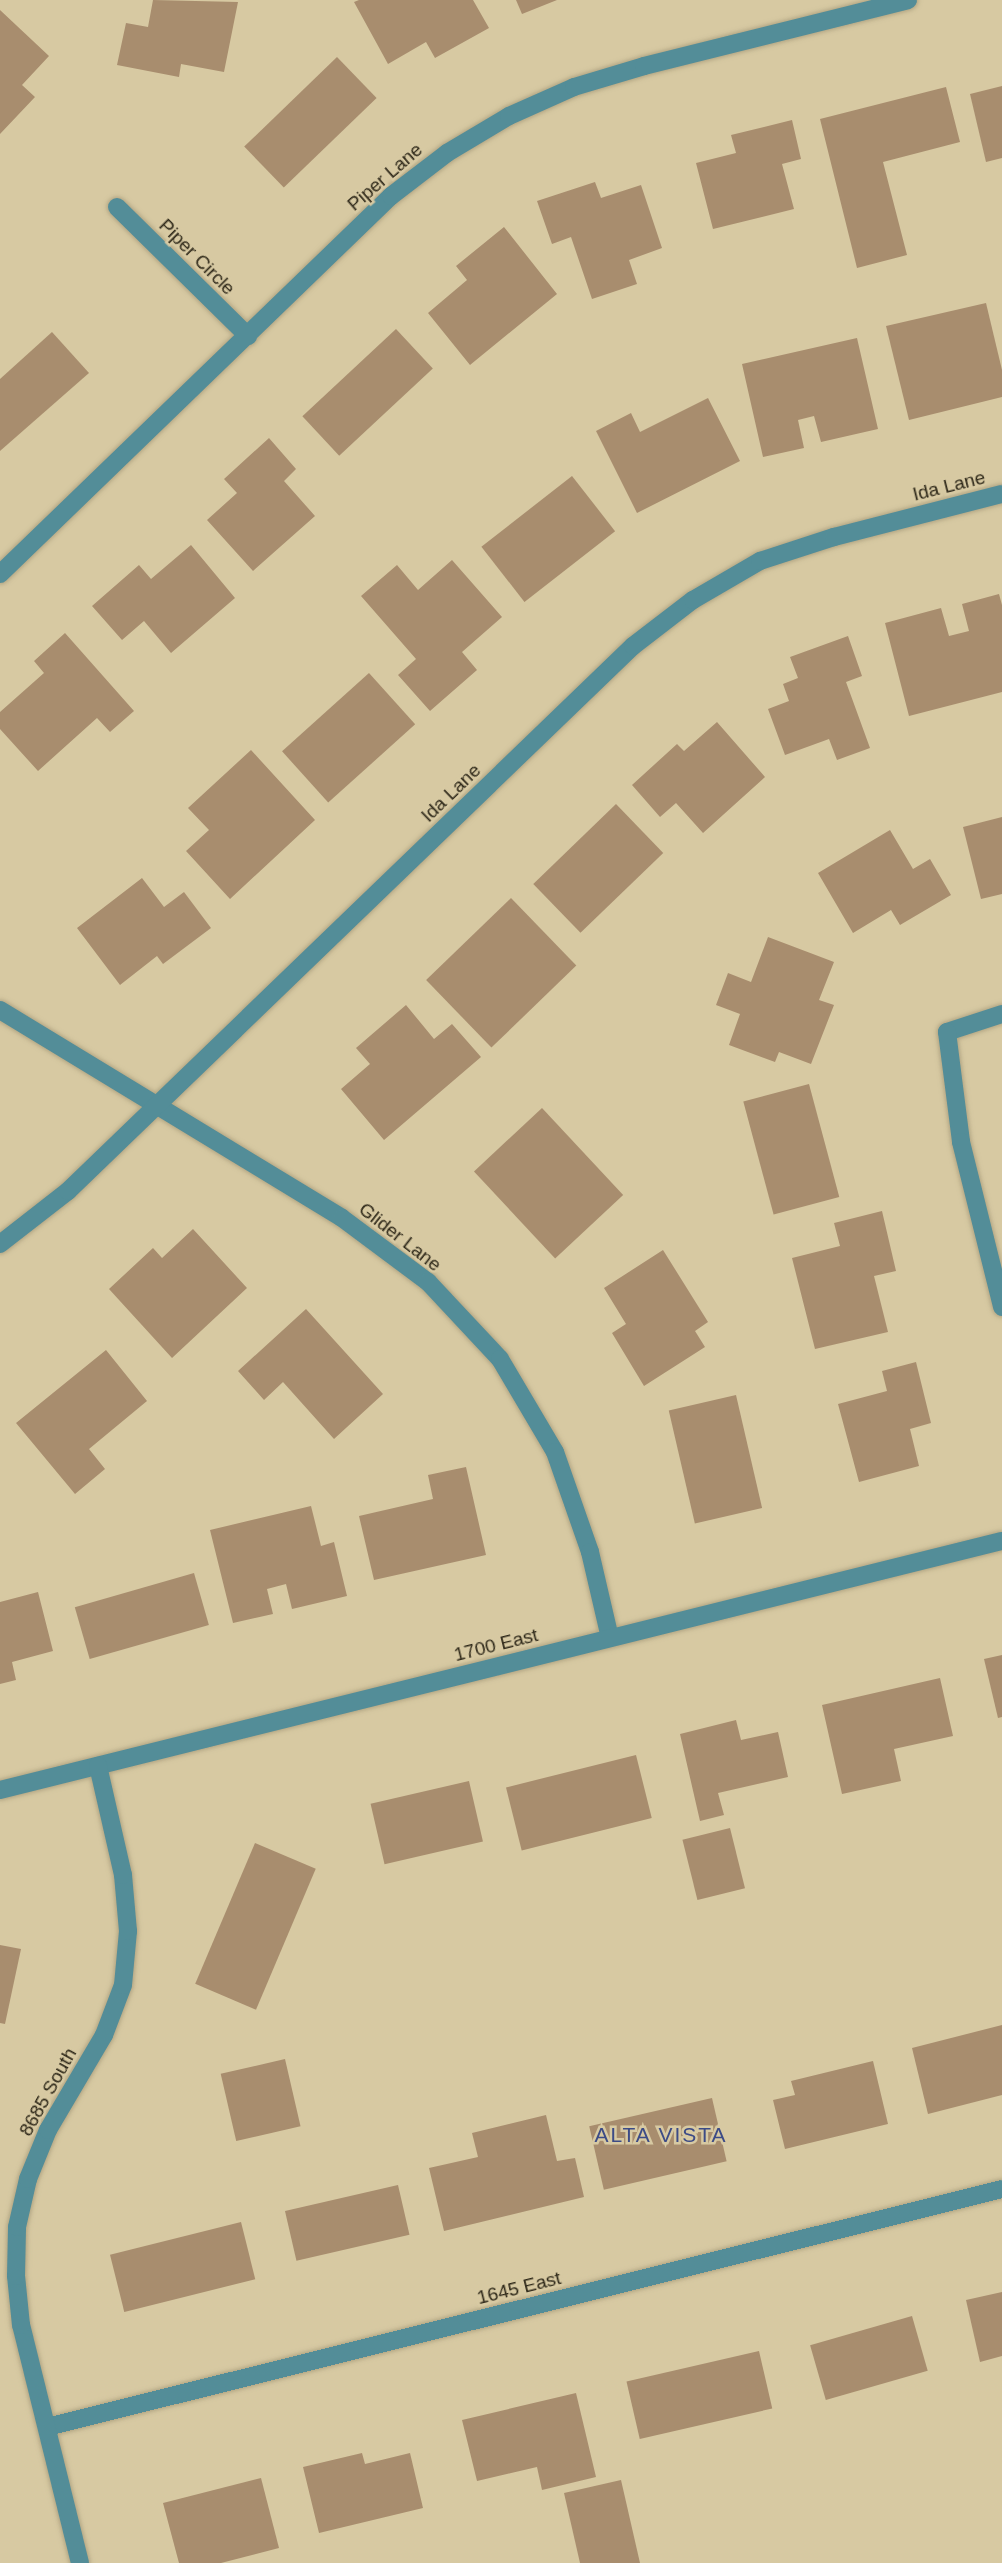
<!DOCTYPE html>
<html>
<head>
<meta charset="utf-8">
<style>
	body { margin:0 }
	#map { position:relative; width:1002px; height:2563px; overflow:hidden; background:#d7c9a2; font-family:Arial,sans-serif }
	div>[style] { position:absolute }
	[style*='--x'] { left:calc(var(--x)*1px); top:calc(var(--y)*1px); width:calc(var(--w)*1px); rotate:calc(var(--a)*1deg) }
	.building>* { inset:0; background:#a88d6e; transform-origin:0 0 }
	.roads { filter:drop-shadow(0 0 2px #b2a684) drop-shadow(0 0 2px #b2a684) }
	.minor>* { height:18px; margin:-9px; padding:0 9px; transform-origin:9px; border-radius:9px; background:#538d98 }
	span { translate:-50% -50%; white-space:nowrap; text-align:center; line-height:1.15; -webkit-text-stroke:5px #d7c9a2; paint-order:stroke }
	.street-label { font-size:19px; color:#2e2819 }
	.neighbourhood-label { font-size:21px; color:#3c4b86; letter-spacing:2px }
</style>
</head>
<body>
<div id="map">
	<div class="building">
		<i style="clip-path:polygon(153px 0,238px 2px,224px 72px,181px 64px,179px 77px,117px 65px,126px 23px,148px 27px)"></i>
		<i style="clip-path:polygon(359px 0,473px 0,489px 28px,435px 58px,426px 42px,388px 64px,354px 2px)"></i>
		<i style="clip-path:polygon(516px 0,557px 0,522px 14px)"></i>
		<i style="clip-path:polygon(0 10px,49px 56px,22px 85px,35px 97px,0 134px)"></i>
		<i style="left:337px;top:57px;width:57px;height:129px;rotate:46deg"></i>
		<i style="clip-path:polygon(1002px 86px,1002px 158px,986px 162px,970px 94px)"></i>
		<i style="clip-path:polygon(946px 87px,960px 142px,883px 162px,907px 255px,857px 268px,820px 119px)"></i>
		<i style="clip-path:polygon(792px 120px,801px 159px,782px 164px,794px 209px,713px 229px,696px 163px,736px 153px,731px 135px)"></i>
		<i style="clip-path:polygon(595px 182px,601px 198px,641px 185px,662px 248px,629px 260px,637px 284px,592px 299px,571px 237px,552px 244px,537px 201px)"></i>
		<i style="clip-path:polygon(504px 227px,557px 294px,470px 365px,428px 313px,467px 280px,456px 266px)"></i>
		<i style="clip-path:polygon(986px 303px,1002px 370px,1002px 397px,909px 420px,886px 326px)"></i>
		<i style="left:396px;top:329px;width:54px;height:128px;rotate:47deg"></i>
		<i style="clip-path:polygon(52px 332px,89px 373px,0 451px,0 379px)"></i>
		<i style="clip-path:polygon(857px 338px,878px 429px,821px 442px,814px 416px,798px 420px,804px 448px,763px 457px,742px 364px)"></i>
		<i style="clip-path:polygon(708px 398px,740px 461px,637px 513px,596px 431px,631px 413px,640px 432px)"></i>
		<i style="clip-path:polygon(269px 438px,296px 469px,284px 481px,315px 516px,253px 571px,207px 520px,237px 493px,224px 479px)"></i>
		<i style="left:572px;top:476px;width:70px;height:115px;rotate:52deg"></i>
		<i style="clip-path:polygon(191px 545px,235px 598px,171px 653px,144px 621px,122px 640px,92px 606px,139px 565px,151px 579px)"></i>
		<i style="clip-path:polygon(452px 560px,502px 617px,462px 652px,477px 670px,430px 711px,398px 675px,416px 659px,361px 596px,397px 565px,418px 590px)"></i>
		<i style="clip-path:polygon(999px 594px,1002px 605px,1002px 692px,909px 716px,885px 623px,941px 608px,949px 636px,969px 631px,962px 604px)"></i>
		<i style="clip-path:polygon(65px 633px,134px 711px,110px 732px,97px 718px,38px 771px,0 729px,0 712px,44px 673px,34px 661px)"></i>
		<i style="clip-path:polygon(848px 636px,862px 676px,846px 682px,870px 748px,837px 760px,829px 739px,785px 755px,768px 709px,789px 701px,783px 684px,798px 678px,790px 657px)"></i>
		<i style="left:369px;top:673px;width:69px;height:117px;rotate:48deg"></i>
		<i style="clip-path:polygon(717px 722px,765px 777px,703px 833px,676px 803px,660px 817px,632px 785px,677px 744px,684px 751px)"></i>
		<i style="clip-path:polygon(251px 750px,315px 820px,230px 899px,186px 851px,209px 830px,188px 808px)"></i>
		<i style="left:616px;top:804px;width:68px;height:115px;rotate:46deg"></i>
		<i style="clip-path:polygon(1002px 817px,1002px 894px,981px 899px,963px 827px)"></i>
		<i style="clip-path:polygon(890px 830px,913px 869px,930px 859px,951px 895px,900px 925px,891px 910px,853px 933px,818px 873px)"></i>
		<i style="clip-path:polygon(142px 878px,164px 907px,184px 892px,211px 928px,163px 964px,157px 956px,120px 985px,77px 928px)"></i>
		<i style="left:511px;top:898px;width:94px;height:118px;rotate:46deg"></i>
		<i style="clip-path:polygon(768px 937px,834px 962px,819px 1000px,834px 1005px,811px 1064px,779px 1052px,775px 1062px,729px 1045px,740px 1014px,716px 1005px,728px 973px,751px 982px)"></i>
		<i style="clip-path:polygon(406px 1005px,434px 1039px,452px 1024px,481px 1057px,384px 1140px,341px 1089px,370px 1064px,356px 1048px)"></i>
		<i style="left:809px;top:1084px;width:117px;height:68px;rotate:75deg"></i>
		<i style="left:542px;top:1108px;width:119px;height:93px;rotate:47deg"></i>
		<i style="clip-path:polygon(882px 1211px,896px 1271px,874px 1276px,888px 1332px,815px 1349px,792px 1258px,840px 1246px,834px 1223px)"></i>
		<i style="clip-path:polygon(193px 1229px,247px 1288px,172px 1358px,109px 1289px,153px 1248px,162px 1258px)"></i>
		<i style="clip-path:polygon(663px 1250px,708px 1322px,695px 1331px,705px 1347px,644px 1386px,612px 1333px,626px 1324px,604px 1288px)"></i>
		<i style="clip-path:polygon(306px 1309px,383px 1394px,334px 1439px,283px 1382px,264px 1400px,238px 1371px)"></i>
		<i style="clip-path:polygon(106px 1350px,147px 1401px,89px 1449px,105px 1469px,75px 1494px,16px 1423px)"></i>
		<i style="clip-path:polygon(916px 1362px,931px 1423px,910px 1429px,919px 1466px,859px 1482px,838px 1404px,887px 1391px,882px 1371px)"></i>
		<i style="left:736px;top:1395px;width:116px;height:69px;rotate:77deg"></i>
		<i style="clip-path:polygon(466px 1467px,486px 1555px,374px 1580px,359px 1516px,433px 1499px,428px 1475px)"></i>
		<i style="clip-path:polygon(311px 1506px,321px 1546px,334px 1542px,347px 1596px,292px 1609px,286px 1584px,267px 1589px,273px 1614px,233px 1623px,210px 1530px)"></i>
		<i style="left:194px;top:1573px;width:54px;height:124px;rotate:74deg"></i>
		<i style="clip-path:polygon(38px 1592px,53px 1651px,12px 1662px,16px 1680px,0 1684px,0 1602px)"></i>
		<i style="clip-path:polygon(1002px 1655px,1002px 1717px,998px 1718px,984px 1659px)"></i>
		<i style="clip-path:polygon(940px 1678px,953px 1736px,894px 1749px,901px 1781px,842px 1794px,822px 1705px)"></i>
		<i style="clip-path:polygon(736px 1720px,741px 1740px,778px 1732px,788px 1777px,718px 1793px,724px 1815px,700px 1821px,680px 1734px)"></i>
		<i style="left:636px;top:1755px;width:65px;height:134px;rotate:76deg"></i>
		<i style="left:469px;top:1781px;width:62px;height:101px;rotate:77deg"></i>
		<i style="left:730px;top:1828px;width:62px;height:49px;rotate:76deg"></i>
		<i style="left:255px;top:1843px;width:66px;height:153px;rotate:23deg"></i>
		<i style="clip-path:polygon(0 1945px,21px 1949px,5px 2024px,0 2023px)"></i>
		<i style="clip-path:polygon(1002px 2025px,1002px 2095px,928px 2114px,912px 2048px)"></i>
		<i style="left:285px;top:2059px;width:69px;height:66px;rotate:77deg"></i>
		<i style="clip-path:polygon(873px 2061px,888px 2124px,785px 2149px,773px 2100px,795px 2095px,791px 2081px)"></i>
		<i style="left:712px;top:2098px;width:65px;height:126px;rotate:77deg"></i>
		<i style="clip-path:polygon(546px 2115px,557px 2161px,575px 2158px,584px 2197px,444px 2231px,429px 2168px,478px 2157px,472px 2133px)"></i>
		<i style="left:398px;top:2185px;width:51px;height:116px;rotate:77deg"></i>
		<i style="left:241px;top:2222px;width:59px;height:135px;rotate:76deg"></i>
		<i style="clip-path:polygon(1002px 2292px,1002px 2356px,980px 2362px,966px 2300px)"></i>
		<i style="left:912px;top:2316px;width:57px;height:106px;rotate:74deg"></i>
		<i style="left:759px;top:2351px;width:59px;height:136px;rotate:77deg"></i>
		<i style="clip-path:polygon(576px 2393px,596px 2477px,542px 2490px,537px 2467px,477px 2481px,462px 2420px)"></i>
		<i style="clip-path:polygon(362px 2453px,365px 2464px,410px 2453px,423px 2508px,319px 2533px,303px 2467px)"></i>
		<i style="clip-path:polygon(261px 2478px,279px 2548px,221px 2563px,179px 2563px,163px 2503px)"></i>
		<i style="clip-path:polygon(621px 2480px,640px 2563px,580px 2563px,564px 2493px)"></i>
	</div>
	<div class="roads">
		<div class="minor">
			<i style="--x:117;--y:207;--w:184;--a:44.6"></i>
			<i style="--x:0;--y:574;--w:544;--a:-44.03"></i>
			<i style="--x:391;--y:196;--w:71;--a:-37.5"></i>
			<i style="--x:447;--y:153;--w:72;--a:-30.8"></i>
			<i style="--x:509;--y:116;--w:71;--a:-24"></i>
			<i style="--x:574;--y:87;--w:73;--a:-16.7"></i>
			<i style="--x:644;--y:66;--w:272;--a:-14"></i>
			<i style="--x:0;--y:1010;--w:400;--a:31.3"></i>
			<i style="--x:342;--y:1218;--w:107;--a:36.7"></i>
			<i style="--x:428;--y:1282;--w:105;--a:46.9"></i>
			<i style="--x:500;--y:1359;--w:108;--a:59.4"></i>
			<i style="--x:555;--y:1452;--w:106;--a:70.7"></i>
			<i style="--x:590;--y:1552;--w:88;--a:76.9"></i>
			<i style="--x:1002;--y:1014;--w:58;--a:161.9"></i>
			<i style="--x:947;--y:1032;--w:111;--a:82.7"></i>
			<i style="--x:961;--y:1142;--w:170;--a:76"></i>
			<i style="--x:0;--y:1244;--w:86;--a:-37.9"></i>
			<i style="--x:68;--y:1191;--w:785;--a:-43.97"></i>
			<i style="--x:633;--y:646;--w:76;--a:-37.5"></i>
			<i style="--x:693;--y:600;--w:78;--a:-30.2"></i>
			<i style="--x:760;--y:561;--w:78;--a:-18"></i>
			<i style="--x:834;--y:537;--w:173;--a:-14.4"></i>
			<i style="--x:0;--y:1790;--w:1032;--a:-13.96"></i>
			<i style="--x:47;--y:2427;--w:984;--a:-13.99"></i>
			<i style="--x:80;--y:2563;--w:245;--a:-103.9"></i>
			<i style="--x:21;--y:2325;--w:49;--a:-95.8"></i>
			<i style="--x:16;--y:2276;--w:49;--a:-88.8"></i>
			<i style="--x:17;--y:2227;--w:49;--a:-77.1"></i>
			<i style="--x:28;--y:2179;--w:53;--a:-67.8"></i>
			<i style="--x:48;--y:2130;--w:110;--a:-59.5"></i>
			<i style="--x:104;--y:2035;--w:53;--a:-69.2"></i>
			<i style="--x:123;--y:1985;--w:54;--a:-84.7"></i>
			<i style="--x:128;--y:1931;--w:56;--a:-95.1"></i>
			<i style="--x:123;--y:1875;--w:112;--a:-102.9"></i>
		</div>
	</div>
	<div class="street-label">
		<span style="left:385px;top:177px;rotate:-41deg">Piper Lane</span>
		<span style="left:197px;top:257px;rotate:45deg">Piper Circle</span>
		<span style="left:949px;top:486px;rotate:-14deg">Ida Lane</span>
		<span style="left:451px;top:793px;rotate:-44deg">Ida Lane</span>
		<span style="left:400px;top:1237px;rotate:38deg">Glider Lane</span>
		<span style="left:496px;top:1645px;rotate:-14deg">1700 East</span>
		<span style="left:48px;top:2092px;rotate:-61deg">8685 South</span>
		<span style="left:519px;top:2288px;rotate:-14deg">1645 East</span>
	</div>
	<div class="neighbourhood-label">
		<span style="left:661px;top:2135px">ALTA VISTA</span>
	</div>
</div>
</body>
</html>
